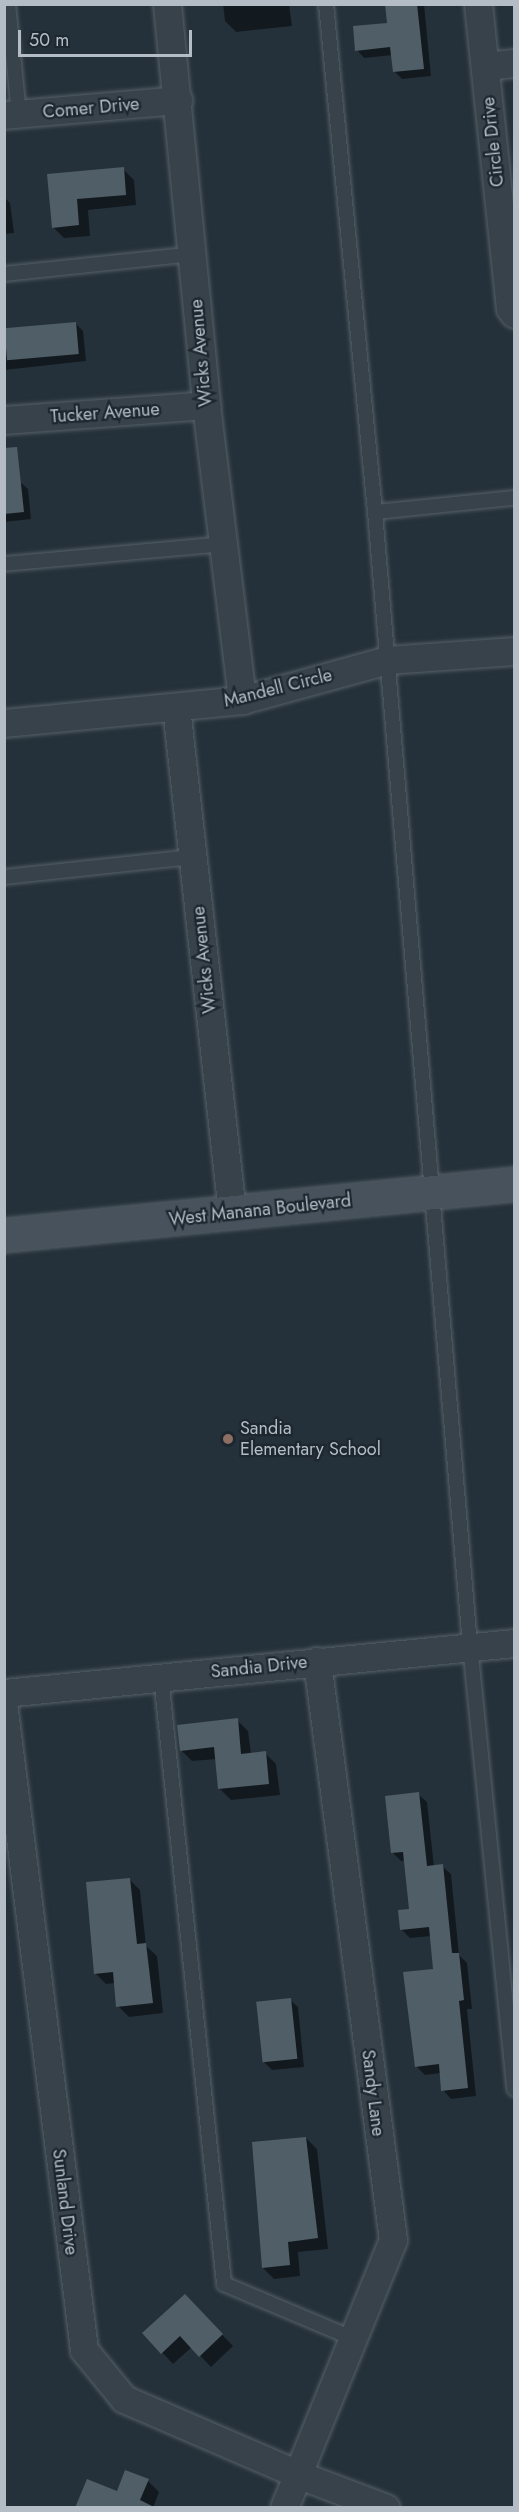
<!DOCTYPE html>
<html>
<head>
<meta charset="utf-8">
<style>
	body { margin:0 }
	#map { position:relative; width:519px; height:2512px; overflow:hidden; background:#25313a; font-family:Jost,sans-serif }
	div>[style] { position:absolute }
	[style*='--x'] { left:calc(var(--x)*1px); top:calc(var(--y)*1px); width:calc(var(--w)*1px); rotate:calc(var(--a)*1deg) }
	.shadow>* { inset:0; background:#0007 }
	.building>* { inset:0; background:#505e68; transform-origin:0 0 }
	.roads { filter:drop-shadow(0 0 2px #566068) drop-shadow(0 0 2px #566068) }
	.lane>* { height:14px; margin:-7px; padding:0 7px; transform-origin:7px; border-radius:7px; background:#38424b }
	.street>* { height:27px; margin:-13.5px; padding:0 13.5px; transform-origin:13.5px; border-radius:13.5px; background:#38424b }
	.secondary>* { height:33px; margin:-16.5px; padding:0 16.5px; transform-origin:16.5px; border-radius:16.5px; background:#47525d }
	.dots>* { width:16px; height:16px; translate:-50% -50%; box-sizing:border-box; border:3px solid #1d272f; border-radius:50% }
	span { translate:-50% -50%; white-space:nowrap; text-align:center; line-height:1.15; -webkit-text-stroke:4.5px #1d272f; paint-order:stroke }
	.street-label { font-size:18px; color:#b4bdc6 }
	.poi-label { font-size:18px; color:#b4bdc6 }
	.left { translate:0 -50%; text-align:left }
	.frame { position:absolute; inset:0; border:6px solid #b4bdc6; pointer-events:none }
	.scale { position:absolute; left:18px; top:30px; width:174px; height:27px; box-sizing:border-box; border:3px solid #b4bdc6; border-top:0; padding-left:8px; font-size:18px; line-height:21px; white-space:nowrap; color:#b4bdc6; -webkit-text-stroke:4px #1d272f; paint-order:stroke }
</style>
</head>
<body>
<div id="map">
	<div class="shadow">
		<i style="clip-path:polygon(223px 4px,289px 4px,292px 26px,236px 32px,225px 21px)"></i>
		<i style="clip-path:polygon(387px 4px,424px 4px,431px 76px,402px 79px,394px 71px,393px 55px,364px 58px,357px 50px,389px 24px)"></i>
		<i style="clip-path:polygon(123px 169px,134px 180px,136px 205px,88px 210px,90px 236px,64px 238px,53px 227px,49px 175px)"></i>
		<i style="clip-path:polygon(4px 197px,10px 203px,14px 233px,4px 234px)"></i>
		<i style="clip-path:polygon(75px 323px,83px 331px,86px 361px,4px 370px,4px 331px)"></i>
		<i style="clip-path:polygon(20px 482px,28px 489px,31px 519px,4px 522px,4px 483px)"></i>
		<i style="clip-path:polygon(237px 1720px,248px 1731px,251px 1754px,265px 1753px,276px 1764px,280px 1795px,231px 1800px,220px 1789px,217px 1759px,192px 1761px,181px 1750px)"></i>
		<i style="clip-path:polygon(418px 1794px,427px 1802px,434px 1867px,442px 1866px,451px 1874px,459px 1955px,467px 1963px,472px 2009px,467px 2009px,476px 2096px,451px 2099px,443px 2090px,441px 2073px,425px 2075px,416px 2066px,435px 1970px,431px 1936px,410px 1938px,401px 1929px,411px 1911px,406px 1860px,401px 1861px,392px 1852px)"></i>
		<i style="clip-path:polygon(129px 1879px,140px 1890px,146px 1946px,157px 1956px,163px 2013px,129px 2017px,118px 2006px,115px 1983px,106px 1984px,95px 1973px)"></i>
		<i style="clip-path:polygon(290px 2000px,298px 2007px,304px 2067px,272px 2070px,264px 2062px)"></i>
		<i style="clip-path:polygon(306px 2138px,317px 2149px,328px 2249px,298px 2252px,300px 2276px,274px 2279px,263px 2268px)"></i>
		<i style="clip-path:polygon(196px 2307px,233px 2346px,211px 2367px,192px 2347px,173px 2364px,144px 2333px)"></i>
		<i style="clip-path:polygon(148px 2481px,159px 2492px,153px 2508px,117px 2493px)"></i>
	</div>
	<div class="building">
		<i style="clip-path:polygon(385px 4px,417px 4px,424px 69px,393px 72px,390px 47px,355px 51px,353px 26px,387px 23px)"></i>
		<i style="clip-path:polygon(124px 167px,126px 195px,77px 199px,79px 225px,52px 228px,47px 174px)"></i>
		<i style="left:76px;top:322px;width:32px;height:72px;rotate:85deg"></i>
		<i style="clip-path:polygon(17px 447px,24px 512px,4px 514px,4px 448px)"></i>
		<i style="clip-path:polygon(238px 1718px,241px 1754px,266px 1751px,269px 1784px,218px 1789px,214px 1747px,180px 1751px,177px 1725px)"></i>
		<i style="clip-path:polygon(419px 1792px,427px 1866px,443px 1864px,452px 1953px,459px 1953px,464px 2000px,459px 2001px,468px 2088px,441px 2091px,439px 2064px,415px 2067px,403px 1972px,433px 1969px,429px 1927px,400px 1930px,398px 1910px,409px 1909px,403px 1852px,391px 1853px,385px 1796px)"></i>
		<i style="clip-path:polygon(130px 1878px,137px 1944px,146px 1943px,153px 2003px,116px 2007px,113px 1972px,94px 1974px,86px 1882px)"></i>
		<i style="left:291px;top:1998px;width:61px;height:35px;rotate:84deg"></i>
		<i style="clip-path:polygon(306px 2137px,318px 2238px,288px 2242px,290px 2265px,262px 2268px,252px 2142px)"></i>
		<i style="clip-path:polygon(185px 2294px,223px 2334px,199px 2357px,180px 2336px,161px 2354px,142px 2333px)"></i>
		<i style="clip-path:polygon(125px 2470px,149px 2479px,140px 2500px,156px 2508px,75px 2508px,87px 2479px,117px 2491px)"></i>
	</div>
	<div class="roads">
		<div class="lane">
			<i style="--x:8;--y:4;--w:111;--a:84.3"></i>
			<i style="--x:326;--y:4;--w:510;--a:84.49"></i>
			<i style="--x:375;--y:512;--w:1137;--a:85.21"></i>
			<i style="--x:470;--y:1645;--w:446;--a:84.3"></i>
			<i style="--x:4;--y:274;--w:190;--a:-6"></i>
			<i style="--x:375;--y:512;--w:140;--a:-5.8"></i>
			<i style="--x:4;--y:564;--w:220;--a:-5.2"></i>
			<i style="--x:4;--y:877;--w:189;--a:-6.1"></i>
			<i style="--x:161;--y:1677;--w:610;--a:84.07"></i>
			<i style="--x:224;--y:2284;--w:139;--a:22.9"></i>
		</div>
		<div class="street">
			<i style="--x:167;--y:4;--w:403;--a:84.4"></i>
			<i style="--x:206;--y:405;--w:297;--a:83"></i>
			<i style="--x:478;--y:4;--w:306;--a:84"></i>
			<i style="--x:510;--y:308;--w:7;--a:56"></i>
			<i style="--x:485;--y:66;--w:29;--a:-6"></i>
			<i style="--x:4;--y:115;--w:175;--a:-4.9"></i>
			<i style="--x:4;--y:420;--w:203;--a:-4.2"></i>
			<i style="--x:176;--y:707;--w:509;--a:83.68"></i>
			<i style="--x:4;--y:723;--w:239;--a:-5.5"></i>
			<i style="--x:242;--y:700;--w:150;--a:-15.4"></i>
			<i style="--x:387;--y:660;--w:127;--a:-4.1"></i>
			<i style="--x:4;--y:1693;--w:512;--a:-5.6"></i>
			<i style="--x:4;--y:1710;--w:645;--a:82.87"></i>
			<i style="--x:84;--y:2350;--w:63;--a:50.8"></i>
			<i style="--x:124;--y:2399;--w:189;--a:23.4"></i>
			<i style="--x:297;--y:2474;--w:95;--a:20.9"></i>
			<i style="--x:284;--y:2508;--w:289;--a:-67.9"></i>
			<i style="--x:393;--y:2240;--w:584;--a:-97.48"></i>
		</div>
		<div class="secondary">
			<i style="--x:4;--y:1235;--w:513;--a:-5.71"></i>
		</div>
	</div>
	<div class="dots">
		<i style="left:228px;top:1439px;background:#8d6e63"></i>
	</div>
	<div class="street-label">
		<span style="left:91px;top:108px;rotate:-5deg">Comer Drive</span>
		<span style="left:493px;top:142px;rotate:-96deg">Circle Drive</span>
		<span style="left:201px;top:353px;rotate:-95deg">Wicks Avenue</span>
		<span style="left:105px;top:413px;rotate:-4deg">Tucker Avenue</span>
		<span style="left:278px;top:688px;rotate:-14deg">Mandell Circle</span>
		<span style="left:204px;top:960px;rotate:-96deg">Wicks Avenue</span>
		<span style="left:260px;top:1210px;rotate:-6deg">West Manana Boulevard</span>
		<span style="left:259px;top:1667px;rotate:-6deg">Sandia Drive</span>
		<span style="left:373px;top:2093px;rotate:83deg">Sandy Lane</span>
		<span style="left:65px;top:2202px;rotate:83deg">Sunland Drive</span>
	</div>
	<div class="poi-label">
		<span class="left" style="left:240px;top:1439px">Sandia<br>Elementary School</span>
	</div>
	<div class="frame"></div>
	<div class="scale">50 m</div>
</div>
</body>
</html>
